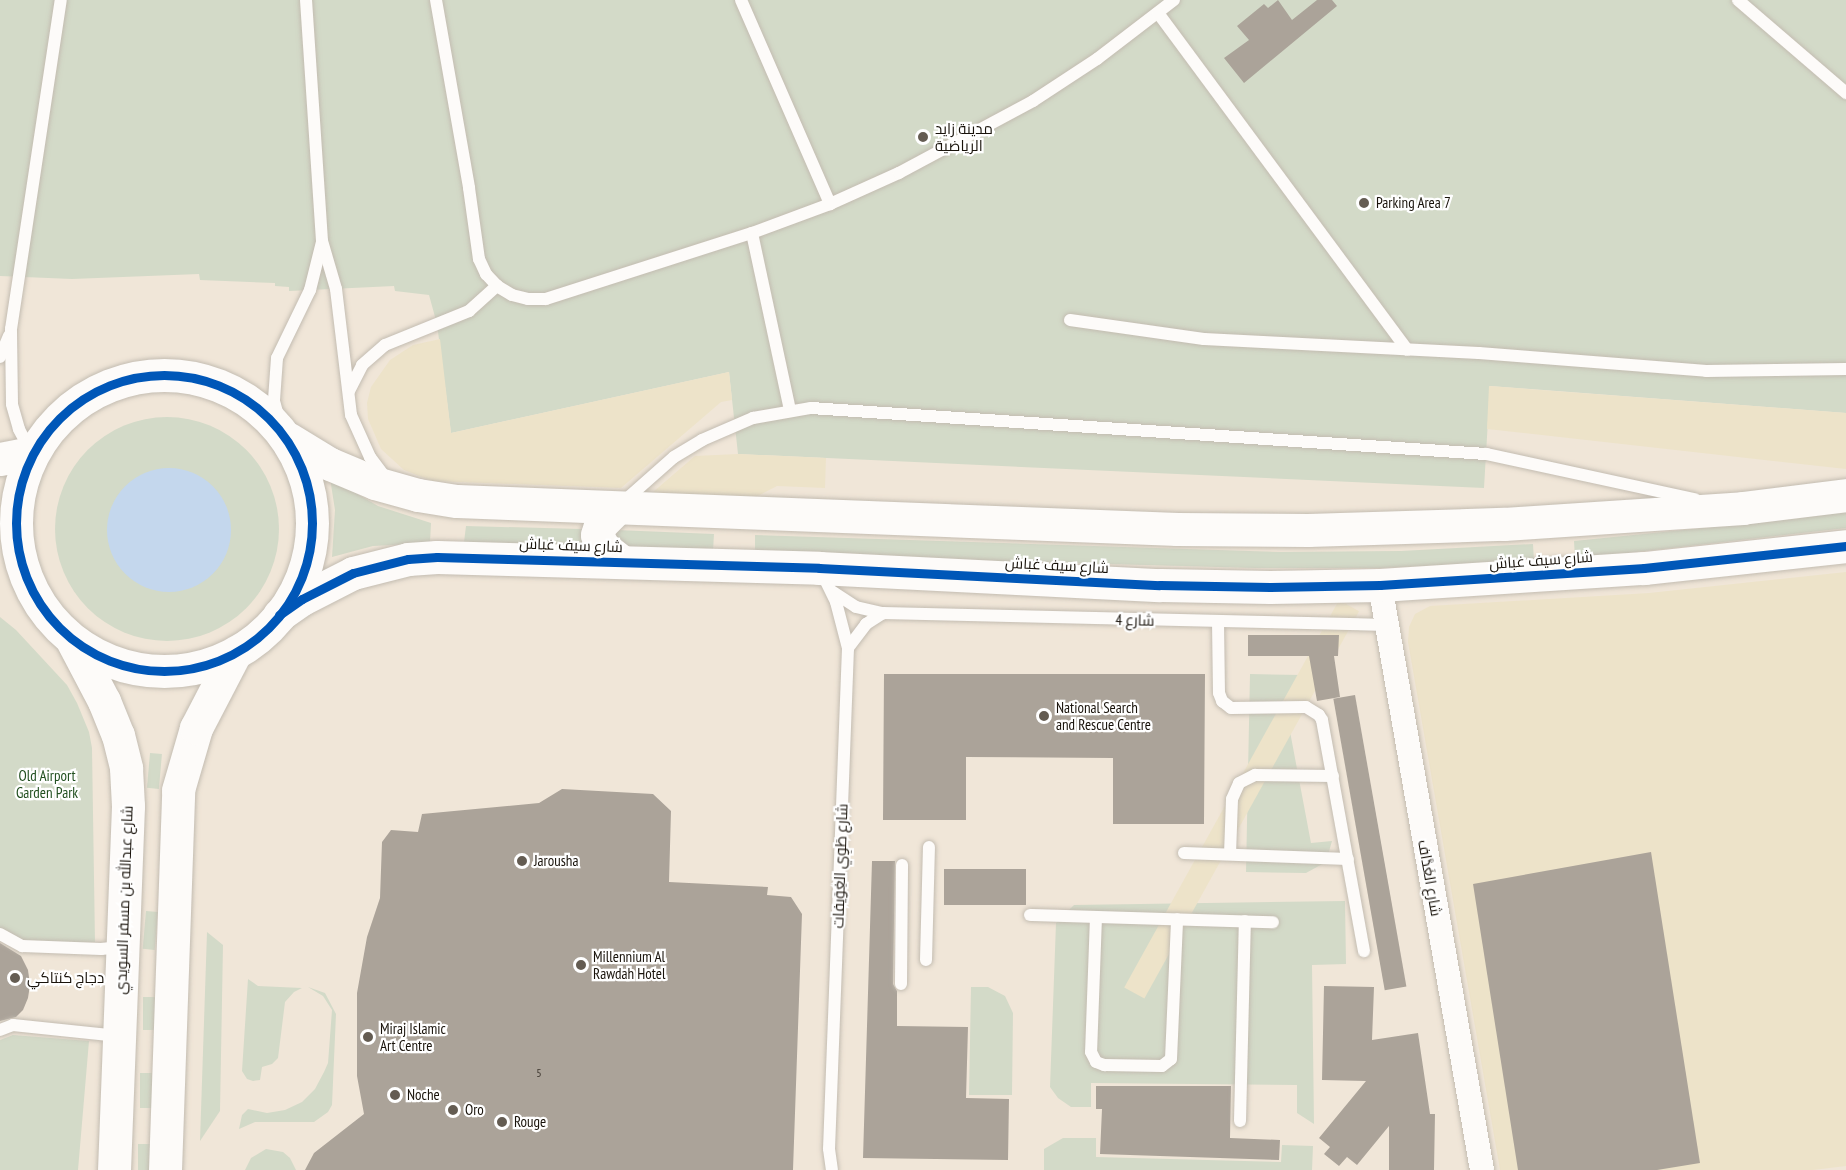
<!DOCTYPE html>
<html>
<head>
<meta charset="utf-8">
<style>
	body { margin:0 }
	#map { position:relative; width:1846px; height:1170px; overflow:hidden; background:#f0e6d8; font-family:"PT Sans Narrow",Cairo,sans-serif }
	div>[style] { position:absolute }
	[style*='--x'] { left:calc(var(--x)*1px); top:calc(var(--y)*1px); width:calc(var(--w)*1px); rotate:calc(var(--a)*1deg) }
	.green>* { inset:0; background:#d3dac8; transform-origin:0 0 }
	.round { border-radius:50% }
	.sand>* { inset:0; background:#ede3c9; transform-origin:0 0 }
	.water>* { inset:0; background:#c4d7ed }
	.building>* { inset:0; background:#aba399; transform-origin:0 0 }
	.roads { filter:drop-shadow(0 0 2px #c3bcb1) drop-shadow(0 0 2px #c3bcb1) }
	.lane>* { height:12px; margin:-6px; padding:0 6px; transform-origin:6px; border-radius:6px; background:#fdfbf9 }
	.street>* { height:24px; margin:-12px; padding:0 12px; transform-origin:12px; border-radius:12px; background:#fdfbf9 }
	.secondary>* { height:33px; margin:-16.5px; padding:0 16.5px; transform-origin:16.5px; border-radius:16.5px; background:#fdfbf9 }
	.secondary>.ring { margin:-16.5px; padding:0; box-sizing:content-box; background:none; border:33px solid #fdfbf9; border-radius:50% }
	.cycleway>* { height:9px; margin:-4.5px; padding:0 4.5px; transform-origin:4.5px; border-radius:4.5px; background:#0057b8 }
	.cycleway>.ring { margin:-4.5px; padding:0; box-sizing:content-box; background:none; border:9px solid #0057b8; border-radius:50% }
	.dots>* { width:16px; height:16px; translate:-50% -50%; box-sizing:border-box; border:3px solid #fff; border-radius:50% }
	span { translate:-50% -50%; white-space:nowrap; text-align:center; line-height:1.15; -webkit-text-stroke:4.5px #fff; paint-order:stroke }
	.number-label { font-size:12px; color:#3d362e }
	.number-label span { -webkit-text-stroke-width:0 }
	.poi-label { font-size:15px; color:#18120a }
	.left { translate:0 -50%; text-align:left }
	.street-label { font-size:15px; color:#18120a }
	.park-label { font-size:15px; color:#214f1f }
</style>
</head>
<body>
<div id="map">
	<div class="green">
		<i style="clip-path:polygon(0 0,1846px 0,1846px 413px,1490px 386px,1484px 488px,738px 454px,729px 372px,451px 433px,437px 324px,429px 295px,395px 291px,394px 286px,289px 291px,289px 287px,275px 286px,275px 283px,200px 280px,199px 274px,72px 279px,0 276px)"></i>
		<i class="round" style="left:55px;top:417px;width:224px;height:224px"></i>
		<i style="clip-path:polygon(330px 478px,378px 506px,431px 523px,430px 543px,373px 546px,332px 557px,335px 510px)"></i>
		<i style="clip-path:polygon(1846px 511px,1846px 528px,1575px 559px,1574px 541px,1772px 521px)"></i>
		<i style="clip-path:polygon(466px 526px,581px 529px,585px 532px,585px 541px,582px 545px,464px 542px)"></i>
		<i style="clip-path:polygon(616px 530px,714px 534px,713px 551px,618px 548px,609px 535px)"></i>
		<i style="clip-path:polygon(755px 535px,1281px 552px,1401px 551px,1533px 544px,1534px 561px,1380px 568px,1254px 568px,893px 558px,755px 551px)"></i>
		<i style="clip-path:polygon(0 617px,16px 630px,67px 685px,77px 703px,89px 732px,92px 748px,95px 942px,27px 944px,0 928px)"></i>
		<i style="clip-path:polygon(1250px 674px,1302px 675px,1305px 704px,1285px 705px,1311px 843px,1332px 841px,1326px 862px,1306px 873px,1246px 872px)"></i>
		<i style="left:150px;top:753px;width:12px;height:35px;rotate:5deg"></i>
		<i style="clip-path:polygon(1345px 901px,1346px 964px,1312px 965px,1314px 1124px,1297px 1113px,1297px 1085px,1091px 1083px,1091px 1107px,1071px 1107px,1058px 1098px,1050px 1087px,1056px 923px,1074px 905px)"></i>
		<i style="left:146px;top:911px;width:12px;height:38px;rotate:5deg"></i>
		<i style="clip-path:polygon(207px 932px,223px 945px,220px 1111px,200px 1141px)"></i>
		<i style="clip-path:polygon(248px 979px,258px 986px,302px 988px,294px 992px,285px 1002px,278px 1058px,272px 1064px,262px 1067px,260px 1080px,253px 1081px,247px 1079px,242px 1071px)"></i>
		<i style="clip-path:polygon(308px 987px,325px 993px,336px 1014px,332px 1105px,328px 1112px,314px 1122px,255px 1122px,239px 1129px,242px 1115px,248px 1109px,267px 1113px,285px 1110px,302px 1102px,315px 1089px,324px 1072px,328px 1063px,332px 1010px,323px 996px)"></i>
		<i style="clip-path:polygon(971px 987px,988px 987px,1005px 996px,1013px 1013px,1012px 1095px,969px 1095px)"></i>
		<i style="left:143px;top:997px;width:12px;height:33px"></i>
		<i style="clip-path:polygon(13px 1035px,89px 1041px,78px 1170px,0 1170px,0 1040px)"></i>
		<i style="left:140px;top:1073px;width:12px;height:35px"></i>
		<i style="clip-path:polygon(1063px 1138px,1096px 1138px,1096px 1157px,1281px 1162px,1282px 1145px,1313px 1146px,1312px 1170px,1044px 1170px,1044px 1149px)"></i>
		<i style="left:138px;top:1144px;width:12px;height:26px"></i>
		<i style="clip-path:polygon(266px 1149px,283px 1152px,290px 1158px,296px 1170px,245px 1170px,251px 1158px)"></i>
	</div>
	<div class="sand">
		<i style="clip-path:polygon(440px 339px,451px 433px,729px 372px,732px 400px,721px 402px,621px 488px,432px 481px,404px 470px,381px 449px,368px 419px,367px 403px,371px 387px,390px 360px,413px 345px)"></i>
		<i style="clip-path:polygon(1489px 386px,1846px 413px,1846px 469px,1487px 429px)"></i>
		<i style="clip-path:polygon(738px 454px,826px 458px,825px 488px,777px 486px,756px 497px,652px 493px,695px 456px)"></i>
		<i style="clip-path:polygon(1846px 572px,1846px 1166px,1813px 1170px,1500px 1170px,1408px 642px,1409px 627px,1415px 614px,1430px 606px,1649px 593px)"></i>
		<i style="left:1339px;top:600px;width:23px;height:443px;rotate:29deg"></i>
	</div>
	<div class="water">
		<i class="round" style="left:107px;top:468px;width:124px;height:124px"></i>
	</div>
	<div class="building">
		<i style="clip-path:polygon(1278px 0,1292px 20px,1317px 0,1332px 0,1337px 6px,1244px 83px,1224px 58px,1249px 40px,1237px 26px,1264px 4px,1268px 8px)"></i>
		<i style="clip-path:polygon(1248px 635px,1339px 635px,1338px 656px,1334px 656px,1340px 697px,1317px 701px,1309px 656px,1248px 656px)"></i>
		<i style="clip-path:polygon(884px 674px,1205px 674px,1204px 824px,1113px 824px,1113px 758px,966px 757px,966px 820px,883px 820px)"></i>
		<i style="left:1355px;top:695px;width:296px;height:22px;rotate:80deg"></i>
		<i style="clip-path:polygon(562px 789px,653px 794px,671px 811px,669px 882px,768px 887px,767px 895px,791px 897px,802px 914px,793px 1170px,305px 1170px,314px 1153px,364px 1114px,357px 1076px,357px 993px,367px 937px,380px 898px,382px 842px,391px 830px,418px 832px,422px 814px,539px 803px)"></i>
		<i style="clip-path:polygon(1651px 852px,1700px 1163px,1657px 1170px,1518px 1170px,1473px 884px)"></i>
		<i style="clip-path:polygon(872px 861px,895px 861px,893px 984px,897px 991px,897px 1026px,968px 1027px,966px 1098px,1009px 1099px,1008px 1160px,863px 1158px)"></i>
		<i style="left:1026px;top:869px;width:36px;height:82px;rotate:90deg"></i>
		<i style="clip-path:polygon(0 943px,21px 956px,28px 970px,30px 985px,28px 998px,23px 1010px,16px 1017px,0 1021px)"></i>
		<i style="clip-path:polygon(1324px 986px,1374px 987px,1372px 1040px,1418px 1033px,1430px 1114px,1435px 1114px,1434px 1170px,1389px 1170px,1389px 1126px,1357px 1165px,1347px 1157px,1339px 1166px,1324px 1154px,1330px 1147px,1319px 1138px,1366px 1081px,1322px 1080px)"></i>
		<i style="clip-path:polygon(1096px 1086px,1231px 1086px,1230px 1138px,1280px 1140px,1279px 1160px,1100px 1154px,1102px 1109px,1096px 1109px)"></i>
	</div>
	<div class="roads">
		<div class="lane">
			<i style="--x:306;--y:0;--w:242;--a:86.2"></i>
			<i style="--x:322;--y:241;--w:50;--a:73.7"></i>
			<i style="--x:336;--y:289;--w:127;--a:83.2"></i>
			<i style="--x:351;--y:415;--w:46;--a:65.7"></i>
			<i style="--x:370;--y:457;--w:26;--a:53"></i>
			<i style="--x:436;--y:0;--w:191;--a:80"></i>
			<i style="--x:469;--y:188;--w:72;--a:82"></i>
			<i style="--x:479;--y:259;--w:17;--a:65"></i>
			<i style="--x:486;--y:274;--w:16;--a:47"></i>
			<i style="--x:497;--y:286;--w:17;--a:31"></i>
			<i style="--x:512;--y:295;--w:16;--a:14"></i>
			<i style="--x:528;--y:299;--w:18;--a:0"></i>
			<i style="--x:546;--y:299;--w:216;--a:-17.8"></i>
			<i style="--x:752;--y:233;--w:83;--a:-20.4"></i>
			<i style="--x:830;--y:204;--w:76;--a:-24.2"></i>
			<i style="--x:899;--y:173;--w:152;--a:-28.2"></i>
			<i style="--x:1033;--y:101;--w:77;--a:-33.3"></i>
			<i style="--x:1097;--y:59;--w:97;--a:-37.5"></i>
			<i style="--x:741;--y:0;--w:223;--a:66.4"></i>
			<i style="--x:1738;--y:0;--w:143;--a:40.7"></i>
			<i style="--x:1158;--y:13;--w:419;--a:53.5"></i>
			<i style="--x:752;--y:233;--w:181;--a:77.9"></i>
			<i style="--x:1070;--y:320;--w:135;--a:8.1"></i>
			<i style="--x:1204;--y:339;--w:275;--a:2.9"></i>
			<i style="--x:1479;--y:353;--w:228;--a:4.5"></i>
			<i style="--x:1706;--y:371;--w:140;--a:-0.8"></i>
			<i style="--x:0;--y:357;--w:23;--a:-67"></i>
			<i style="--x:349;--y:391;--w:29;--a:-63"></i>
			<i style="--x:362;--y:365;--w:30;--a:-41"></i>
			<i style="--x:385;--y:345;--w:91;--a:-22"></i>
			<i style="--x:469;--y:311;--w:38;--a:-42"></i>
			<i style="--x:281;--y:427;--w:28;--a:-105"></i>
			<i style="--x:274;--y:400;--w:42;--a:-85.9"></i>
			<i style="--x:277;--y:358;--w:76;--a:-64.1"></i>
			<i style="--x:310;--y:290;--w:49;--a:-76"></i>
			<i style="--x:30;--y:450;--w:24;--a:-118"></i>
			<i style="--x:19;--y:429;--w:26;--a:-106"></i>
			<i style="--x:12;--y:404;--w:75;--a:-90.8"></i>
			<i style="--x:11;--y:329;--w:333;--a:-81.4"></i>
			<i style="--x:622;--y:503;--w:69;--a:-41.5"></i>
			<i style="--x:674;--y:457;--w:33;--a:-31"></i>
			<i style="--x:702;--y:440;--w:56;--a:-23.3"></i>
			<i style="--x:753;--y:418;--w:59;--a:-9.8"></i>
			<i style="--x:811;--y:408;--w:677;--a:3.9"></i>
			<i style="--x:1486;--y:454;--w:214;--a:12.2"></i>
			<i style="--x:821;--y:571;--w:34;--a:64"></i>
			<i style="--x:836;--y:602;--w:48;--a:75.4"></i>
			<i style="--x:848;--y:648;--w:501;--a:92.17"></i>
			<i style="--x:829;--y:1149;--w:21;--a:82"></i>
			<i style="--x:833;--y:592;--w:27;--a:33"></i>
			<i style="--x:856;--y:607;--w:28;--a:13"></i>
			<i style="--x:883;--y:613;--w:504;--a:1.36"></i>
			<i style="--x:1218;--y:622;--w:71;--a:89.2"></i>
			<i style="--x:1219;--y:693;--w:9;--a:69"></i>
			<i style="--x:1222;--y:701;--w:11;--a:38"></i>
			<i style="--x:1231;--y:708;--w:75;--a:-0.8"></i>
			<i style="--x:1306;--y:707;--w:15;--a:32"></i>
			<i style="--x:1319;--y:715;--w:6;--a:59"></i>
			<i style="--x:1322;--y:720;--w:235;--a:79.7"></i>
			<i style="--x:848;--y:648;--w:30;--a:-53"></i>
			<i style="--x:866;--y:624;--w:20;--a:-33"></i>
			<i style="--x:1184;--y:853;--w:164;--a:2.1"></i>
			<i style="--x:1230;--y:854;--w:55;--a:-87.9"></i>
			<i style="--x:1232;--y:799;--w:17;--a:-66"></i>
			<i style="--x:1239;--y:783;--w:18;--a:-27"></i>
			<i style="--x:1255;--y:775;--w:78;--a:0.7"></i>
			<i style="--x:1030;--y:915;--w:243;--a:1.7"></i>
			<i style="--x:1096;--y:917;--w:135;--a:92.1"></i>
			<i style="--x:1091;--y:1052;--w:11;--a:63"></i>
			<i style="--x:1096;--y:1062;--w:9;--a:21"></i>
			<i style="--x:1104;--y:1065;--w:58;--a:1"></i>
			<i style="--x:1162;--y:1066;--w:11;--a:-38"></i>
			<i style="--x:1171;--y:1059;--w:140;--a:-87.5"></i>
			<i style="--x:0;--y:934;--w:25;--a:29"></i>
			<i style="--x:22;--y:946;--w:79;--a:2.2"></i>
			<i style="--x:101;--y:949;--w:20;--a:-6"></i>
			<i style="--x:926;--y:960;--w:113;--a:-88.5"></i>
			<i style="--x:901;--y:984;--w:119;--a:-89.5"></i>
			<i style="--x:0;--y:1030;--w:14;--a:-21"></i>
			<i style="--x:13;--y:1025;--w:106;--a:6"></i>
			<i style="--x:1240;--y:1121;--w:200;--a:-88.6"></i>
		</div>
		<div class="street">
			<i style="--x:1380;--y:585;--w:594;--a:80.11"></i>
		</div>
		<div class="secondary">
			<i class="ring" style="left:16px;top:375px;width:263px;height:263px"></i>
			<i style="--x:289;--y:439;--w:48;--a:31.4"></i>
			<i style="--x:330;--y:464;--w:49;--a:22.9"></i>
			<i style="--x:375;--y:483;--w:45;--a:15.6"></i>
			<i style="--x:418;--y:495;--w:39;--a:9"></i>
			<i style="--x:457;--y:501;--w:721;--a:2.23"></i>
			<i style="--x:1177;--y:529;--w:131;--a:0.4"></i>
			<i style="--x:1308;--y:530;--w:196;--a:-1.8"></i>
			<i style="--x:1504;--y:524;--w:239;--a:-3.8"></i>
			<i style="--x:1742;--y:508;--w:105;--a:-7.1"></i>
			<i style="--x:0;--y:459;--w:33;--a:-11"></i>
			<i style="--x:617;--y:508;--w:24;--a:135"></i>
			<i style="--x:600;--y:525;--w:10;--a:107"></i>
			<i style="--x:597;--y:535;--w:13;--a:63"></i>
			<i style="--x:603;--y:547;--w:24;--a:38"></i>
			<i style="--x:279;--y:615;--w:28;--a:-35"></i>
			<i style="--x:302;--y:599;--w:57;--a:-27"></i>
			<i style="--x:353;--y:573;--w:57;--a:-14.3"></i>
			<i style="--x:408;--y:559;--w:29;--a:-4"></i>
			<i style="--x:437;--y:557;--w:382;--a:1.6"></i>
			<i style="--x:819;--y:568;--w:341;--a:2.9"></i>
			<i style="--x:1160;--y:585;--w:110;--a:1"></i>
			<i style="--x:1270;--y:587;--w:110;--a:-1"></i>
			<i style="--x:1380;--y:585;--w:265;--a:-3.7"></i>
			<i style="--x:1644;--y:568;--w:203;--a:-6.2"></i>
			<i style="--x:73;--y:642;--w:67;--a:62.3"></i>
			<i style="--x:104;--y:701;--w:37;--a:68"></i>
			<i style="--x:118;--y:735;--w:34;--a:76"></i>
			<i style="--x:126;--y:768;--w:38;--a:87"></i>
			<i style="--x:128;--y:806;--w:364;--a:92.2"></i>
			<i style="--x:165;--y:1170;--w:380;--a:-88"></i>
			<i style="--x:178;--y:790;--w:65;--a:-73.8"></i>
			<i style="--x:196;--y:728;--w:85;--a:-62.5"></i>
		</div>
	</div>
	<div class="cycleway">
		<i class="ring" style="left:16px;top:375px;width:287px;height:287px"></i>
		<i style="--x:279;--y:615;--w:28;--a:-35"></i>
		<i style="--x:302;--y:599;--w:57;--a:-27"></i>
		<i style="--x:353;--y:573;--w:57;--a:-14.3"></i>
		<i style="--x:408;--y:559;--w:29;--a:-4"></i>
		<i style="--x:437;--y:557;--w:382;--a:1.6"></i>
		<i style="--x:819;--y:568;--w:341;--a:2.9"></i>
		<i style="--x:1160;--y:585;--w:110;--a:1"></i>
		<i style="--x:1270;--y:587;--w:110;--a:-1"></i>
		<i style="--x:1380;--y:585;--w:265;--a:-3.7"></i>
		<i style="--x:1644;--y:568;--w:203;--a:-6.2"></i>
	</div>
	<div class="dots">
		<i style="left:923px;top:137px;background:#645c52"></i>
		<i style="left:1364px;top:203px;background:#645c52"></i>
		<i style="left:1044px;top:716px;background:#645c52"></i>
		<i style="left:522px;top:861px;background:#645c52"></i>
		<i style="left:581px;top:965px;background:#645c52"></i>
		<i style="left:15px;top:978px;background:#645c52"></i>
		<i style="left:368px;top:1037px;background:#645c52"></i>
		<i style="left:395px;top:1095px;background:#645c52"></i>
		<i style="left:453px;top:1110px;background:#645c52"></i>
		<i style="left:502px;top:1122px;background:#645c52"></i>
	</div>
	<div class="number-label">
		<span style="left:539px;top:1073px">5</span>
	</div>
	<div class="poi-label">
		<span class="left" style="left:935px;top:137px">مدينة زايد<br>الرياضية</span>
		<span class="left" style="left:1376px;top:203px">Parking Area 7</span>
		<span class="left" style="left:1056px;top:716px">National Search<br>and Rescue Centre</span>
		<span class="left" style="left:534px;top:861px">Jarousha</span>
		<span class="left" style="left:593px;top:965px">Millennium Al<br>Rawdah Hotel</span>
		<span class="left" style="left:27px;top:978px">دجاج كنتاكي</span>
		<span class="left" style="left:380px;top:1037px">Miraj Islamic<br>Art Centre</span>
		<span class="left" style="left:407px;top:1095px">Noche</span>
		<span class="left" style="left:465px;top:1110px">Oro</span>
		<span class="left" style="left:514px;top:1122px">Rouge</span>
	</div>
	<div class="street-label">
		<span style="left:571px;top:545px;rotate:2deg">شارع سيف غباش</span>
		<span style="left:1541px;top:560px;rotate:-4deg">شارع سيف غباش</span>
		<span style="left:1057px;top:565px;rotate:3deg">شارع سيف غباش</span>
		<span style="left:1135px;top:620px;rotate:1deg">شارع 4</span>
		<span style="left:840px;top:866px;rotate:-88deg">شارع طَوِي الغِوَيفات</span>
		<span style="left:1430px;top:878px;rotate:80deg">شارع الغَدَّاف</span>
		<span style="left:124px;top:900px;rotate:-88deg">شارع عبدالله بن مسفر السويدي</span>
	</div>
	<div class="park-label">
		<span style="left:47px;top:784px">Old Airport<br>Garden Park</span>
	</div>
</div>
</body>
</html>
